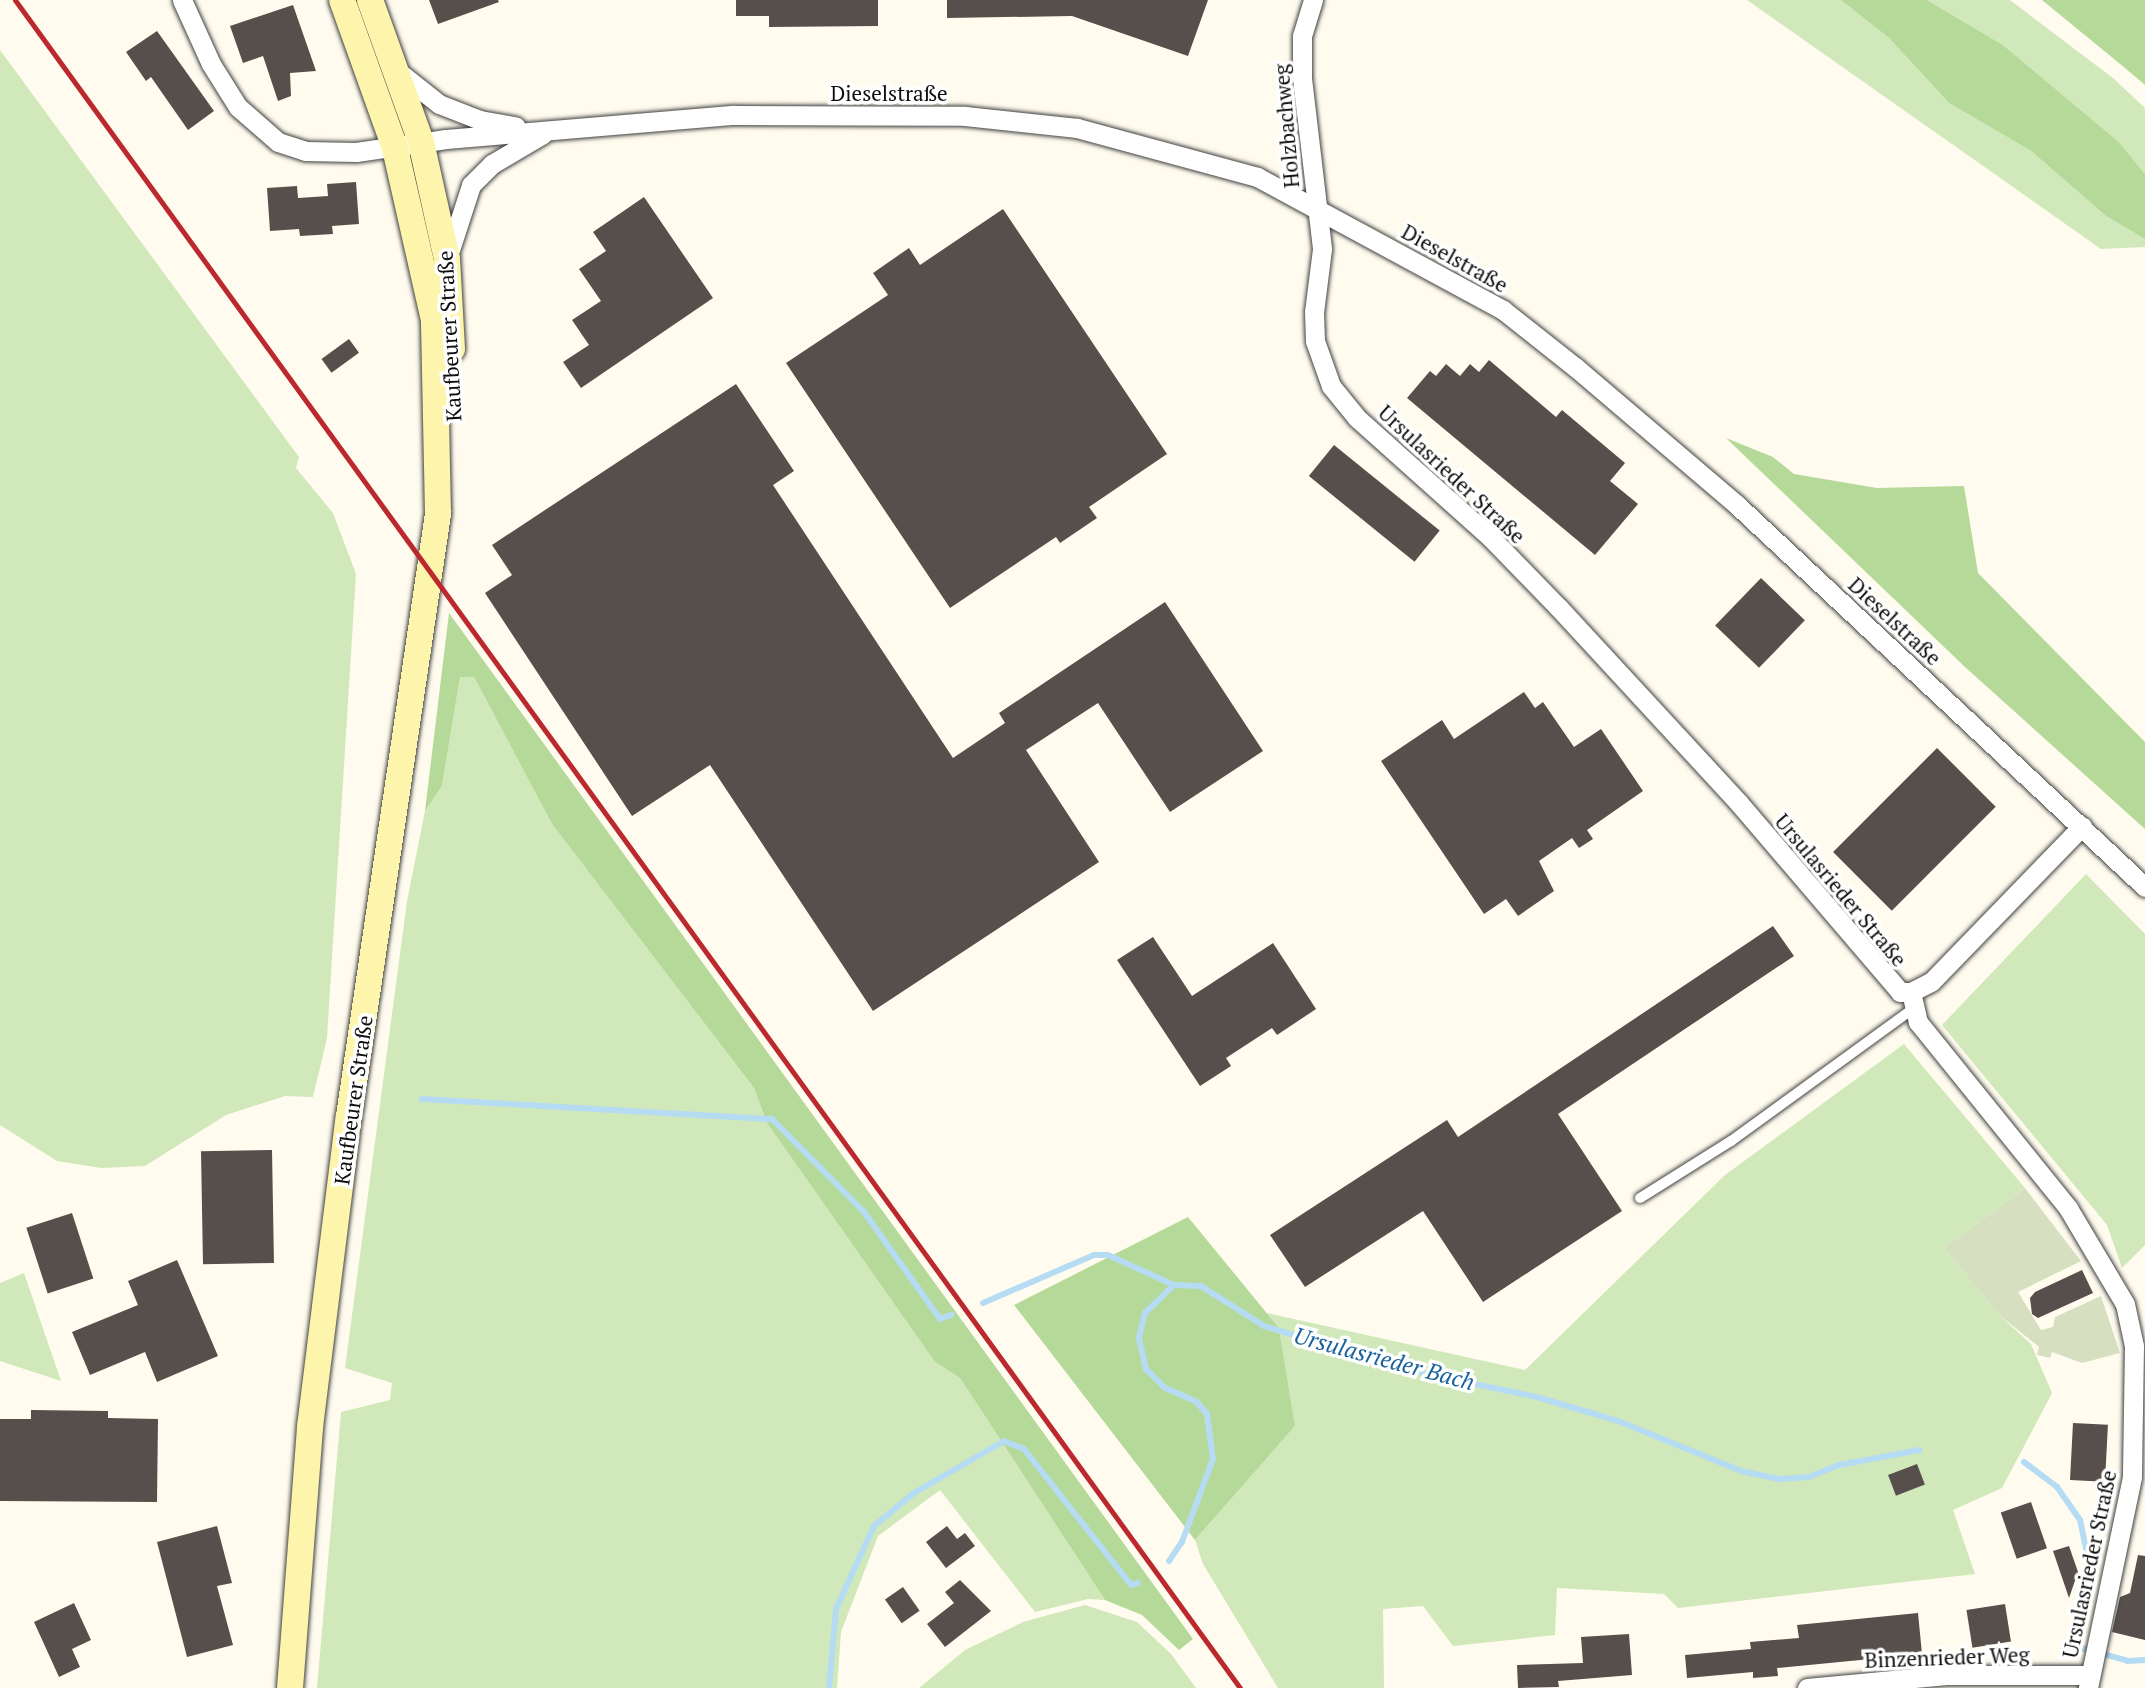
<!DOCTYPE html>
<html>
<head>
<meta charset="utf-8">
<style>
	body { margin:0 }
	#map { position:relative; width:2145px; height:1688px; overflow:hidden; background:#fffcef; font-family:"PT Serif",serif }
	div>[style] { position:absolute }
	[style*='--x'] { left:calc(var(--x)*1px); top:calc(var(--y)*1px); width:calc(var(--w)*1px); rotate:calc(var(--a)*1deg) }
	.green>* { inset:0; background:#d1e8ba }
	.forest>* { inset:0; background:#b5d999 }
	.cemetery>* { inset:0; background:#d6e0c1 }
	.stream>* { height:6px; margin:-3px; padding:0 3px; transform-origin:3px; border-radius:3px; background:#b6dcf4 }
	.building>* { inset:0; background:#564f4b; transform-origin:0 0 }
	.roads { filter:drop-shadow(0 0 2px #414141) drop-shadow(0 0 2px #414141) }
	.lane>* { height:10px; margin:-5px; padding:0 5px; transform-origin:5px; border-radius:5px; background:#fff }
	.street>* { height:19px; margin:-9.5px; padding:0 9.5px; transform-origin:9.5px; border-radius:9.5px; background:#fff }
	.secondary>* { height:26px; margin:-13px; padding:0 13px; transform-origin:13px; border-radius:13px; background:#fdf5ac }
	.rail>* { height:5px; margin:-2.5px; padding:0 2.5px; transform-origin:2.5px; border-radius:2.5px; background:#bb292e }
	span { translate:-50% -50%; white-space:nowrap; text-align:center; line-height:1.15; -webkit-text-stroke:7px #fff; paint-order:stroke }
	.street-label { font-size:21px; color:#0e0e0e }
	.water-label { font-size:23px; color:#1a629d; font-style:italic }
</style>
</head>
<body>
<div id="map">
	<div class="green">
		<i style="clip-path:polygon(1747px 0,1841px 0,1889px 38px,1949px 103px,2031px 151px,2106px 216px,2145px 239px,2145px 247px,2101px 249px)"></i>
		<i style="clip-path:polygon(1927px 0,2010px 0,2113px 78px,2145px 108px,2145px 174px,2119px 142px,2003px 45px)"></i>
		<i style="clip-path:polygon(0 50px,299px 457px,296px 468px,333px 513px,356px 574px,327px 1038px,313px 1097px,285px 1096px,226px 1115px,145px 1166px,101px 1168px,57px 1161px,0 1125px)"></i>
		<i style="clip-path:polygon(460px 676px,474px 677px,552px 824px,754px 1088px,767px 1123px,935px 1362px,960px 1378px,1105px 1600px,1088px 1599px,1035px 1612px,940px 1490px,878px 1536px,841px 1632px,837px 1688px,317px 1688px,341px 1412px,390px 1400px,392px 1383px,345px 1368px,407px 901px,425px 811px,442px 786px)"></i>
		<i style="clip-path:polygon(2086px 874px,2145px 934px,2145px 1245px,2122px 1268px,2107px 1225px,1942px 1025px)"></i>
		<i style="clip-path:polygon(1904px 1044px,2025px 1188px,1944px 1248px,1998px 1314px,2031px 1344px,2052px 1393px,2002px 1488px,1953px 1510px,1975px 1574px,1678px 1608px,1664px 1594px,1557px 1588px,1555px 1635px,1453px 1646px,1423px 1606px,1383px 1609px,1384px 1688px,1278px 1688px,1203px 1564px,1195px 1540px,1295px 1426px,1279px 1328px,1267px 1313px,1525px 1370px,1725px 1175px)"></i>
		<i style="clip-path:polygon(24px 1273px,61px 1381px,0 1361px,0 1283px)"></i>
		<i style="clip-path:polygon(1085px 1605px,1137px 1622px,1171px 1654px,1196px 1688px,919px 1688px,965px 1650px,1023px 1622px)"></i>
	</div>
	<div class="forest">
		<i style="clip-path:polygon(1841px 0,1927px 0,2003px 45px,2119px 142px,2145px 174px,2145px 239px,2106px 216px,2031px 151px,1949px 103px,1889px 38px)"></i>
		<i style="clip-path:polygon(2042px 0,2145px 0,2145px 85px,2125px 68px)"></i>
		<i style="clip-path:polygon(1726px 438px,1773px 457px,1794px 474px,1877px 488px,1964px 486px,1978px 573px,2145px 742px,2145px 829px,1965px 667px)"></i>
		<i style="clip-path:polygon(449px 613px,1193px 1639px,1179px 1650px,1142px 1615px,1105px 1600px,960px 1378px,935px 1362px,767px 1123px,754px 1088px,552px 824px,474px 677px,460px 677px,442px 786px,425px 811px)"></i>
		<i style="clip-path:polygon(1188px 1217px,1279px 1328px,1295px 1426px,1195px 1540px,1014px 1305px)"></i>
	</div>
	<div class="cemetery">
		<i style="clip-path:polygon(2025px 1188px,2081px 1261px,2018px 1292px,2041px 1330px,2053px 1327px,2055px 1317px,2101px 1296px,2120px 1353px,2082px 1363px,2052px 1352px,2050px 1358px,2037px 1355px,2039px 1347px,1998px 1314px,1944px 1248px)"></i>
	</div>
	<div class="stream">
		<i style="--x:422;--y:1099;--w:351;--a:3.3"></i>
		<i style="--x:772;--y:1119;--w:131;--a:45.3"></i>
		<i style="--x:864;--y:1212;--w:131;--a:54.6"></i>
		<i style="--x:940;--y:1319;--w:12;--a:-20"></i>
		<i style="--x:983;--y:1303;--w:121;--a:-23.4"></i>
		<i style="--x:1094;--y:1255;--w:14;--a:0"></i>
		<i style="--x:1108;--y:1255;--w:72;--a:24.4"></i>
		<i style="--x:2024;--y:1462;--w:41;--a:37.1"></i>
		<i style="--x:2057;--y:1487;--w:40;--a:55.1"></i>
		<i style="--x:2080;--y:1520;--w:38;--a:78"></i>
		<i style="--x:2088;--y:1557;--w:82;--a:99.8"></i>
		<i style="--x:2074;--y:1638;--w:10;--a:66"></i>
		<i style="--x:2078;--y:1647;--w:52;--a:15.6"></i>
		<i style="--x:2128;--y:1661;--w:17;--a:-3"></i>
		<i style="--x:1169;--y:1561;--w:23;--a:-56"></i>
		<i style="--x:1182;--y:1542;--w:89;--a:-69.5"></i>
		<i style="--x:1213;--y:1459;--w:45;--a:-97.6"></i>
		<i style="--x:1207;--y:1414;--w:16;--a:-130"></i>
		<i style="--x:1197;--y:1402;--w:35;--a:-156"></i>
		<i style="--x:1165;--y:1388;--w:27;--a:-135"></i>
		<i style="--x:1146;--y:1369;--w:32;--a:-103"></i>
		<i style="--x:1139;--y:1338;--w:26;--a:-77"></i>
		<i style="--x:1145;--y:1313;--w:40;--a:-44"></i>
		<i style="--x:1174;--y:1285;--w:27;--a:2"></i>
		<i style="--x:1201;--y:1286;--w:75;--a:32.4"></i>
		<i style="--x:1264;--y:1326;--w:147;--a:17"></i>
		<i style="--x:1405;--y:1369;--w:135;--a:12"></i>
		<i style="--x:1537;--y:1397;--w:84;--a:16.5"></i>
		<i style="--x:1618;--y:1421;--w:133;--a:22.1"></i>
		<i style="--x:1741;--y:1471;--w:40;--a:12"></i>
		<i style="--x:1780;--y:1479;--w:29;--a:-4"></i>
		<i style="--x:1809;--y:1477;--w:32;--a:-22"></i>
		<i style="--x:1839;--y:1465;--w:82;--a:-10.5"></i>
		<i style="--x:829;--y:1688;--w:79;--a:-84.9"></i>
		<i style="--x:836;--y:1609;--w:91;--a:-65.4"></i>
		<i style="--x:874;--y:1526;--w:52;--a:-39.5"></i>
		<i style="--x:914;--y:1493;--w:104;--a:-30"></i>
		<i style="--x:1004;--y:1441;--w:22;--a:22"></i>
		<i style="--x:1024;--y:1449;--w:173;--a:51.8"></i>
		<i style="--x:1131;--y:1585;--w:7;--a:-16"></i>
	</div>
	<div class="building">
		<i style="clip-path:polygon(429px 0,498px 0,499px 2px,438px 24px)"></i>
		<i style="clip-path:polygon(736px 0,878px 0,878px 26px,769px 27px,769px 16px,736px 16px)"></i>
		<i style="clip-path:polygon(947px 0,1208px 0,1188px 56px,1072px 16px,947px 18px)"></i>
		<i style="clip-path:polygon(293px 5px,316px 71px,290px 73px,291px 96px,278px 101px,263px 56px,243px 63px,230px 26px)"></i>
		<i style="clip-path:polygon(157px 31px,214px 111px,188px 130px,151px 77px,146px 81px,126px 52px)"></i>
		<i style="clip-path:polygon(356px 182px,359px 224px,332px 226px,333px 234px,300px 236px,299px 229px,270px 231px,267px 188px,297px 186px,298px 198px,328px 196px,327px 184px)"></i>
		<i style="clip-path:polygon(644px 197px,713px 298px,581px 388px,563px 362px,589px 345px,572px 320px,601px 301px,579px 269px,606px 251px,593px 232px)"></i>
		<i style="clip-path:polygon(1003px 209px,1167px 454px,1089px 507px,1097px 518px,1060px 543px,1056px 537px,950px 608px,786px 363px,888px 295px,873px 273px,909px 248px,920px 265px)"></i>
		<i style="left:349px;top:339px;width:17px;height:34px;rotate:54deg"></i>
		<i style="clip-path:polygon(1489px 360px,1556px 417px,1562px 410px,1625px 463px,1610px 481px,1638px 504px,1595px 555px,1407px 398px,1430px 371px,1436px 376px,1446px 364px,1460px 376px,1470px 364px,1479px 372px)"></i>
		<i style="clip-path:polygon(736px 384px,794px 471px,773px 485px,953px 758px,1005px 723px,999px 713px,1165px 602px,1263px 751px,1170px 812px,1098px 703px,1026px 750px,1099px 862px,873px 1011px,710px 765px,632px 816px,485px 593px,512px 575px,492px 545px)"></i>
		<i style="left:1334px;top:445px;width:136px;height:40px;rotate:39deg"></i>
		<i style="left:1761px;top:578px;width:61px;height:66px;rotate:44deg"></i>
		<i style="clip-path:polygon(1524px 692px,1535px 708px,1543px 702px,1574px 747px,1601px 729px,1643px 791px,1587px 830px,1593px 839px,1579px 848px,1572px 838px,1539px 861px,1554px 891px,1518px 916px,1506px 899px,1484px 914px,1381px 761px,1442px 720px,1454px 739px)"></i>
		<i style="left:1937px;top:748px;width:83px;height:147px;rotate:45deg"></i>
		<i style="clip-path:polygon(1773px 926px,1794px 956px,1558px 1114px,1622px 1211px,1483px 1302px,1423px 1211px,1305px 1287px,1270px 1235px,1447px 1120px,1458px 1137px)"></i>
		<i style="clip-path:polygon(1153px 937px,1192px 996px,1273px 943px,1316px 1009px,1277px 1035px,1272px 1028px,1226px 1058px,1231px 1066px,1200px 1086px,1117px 960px)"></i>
		<i style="left:272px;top:1150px;width:113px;height:71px;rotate:89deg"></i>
		<i style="left:72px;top:1213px;width:69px;height:48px;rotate:72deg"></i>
		<i style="clip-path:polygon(177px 1260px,218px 1356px,157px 1382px,145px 1352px,90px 1375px,72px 1332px,138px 1305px,128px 1281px)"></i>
		<i style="clip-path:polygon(2082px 1270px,2093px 1293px,2038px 1318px,2032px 1314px,2030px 1298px,2035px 1292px)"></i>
		<i style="clip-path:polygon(31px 1410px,108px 1411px,108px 1418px,158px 1419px,157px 1502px,0 1501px,0 1419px,31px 1419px)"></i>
		<i style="left:2073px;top:1423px;width:35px;height:57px;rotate:3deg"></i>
		<i style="left:1917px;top:1464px;width:22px;height:31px;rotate:69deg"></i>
		<i style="left:2031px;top:1502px;width:49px;height:32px;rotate:71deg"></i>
		<i style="clip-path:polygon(217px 1526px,232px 1583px,217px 1586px,233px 1645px,187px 1657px,157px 1542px)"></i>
		<i style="clip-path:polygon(947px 1526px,957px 1539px,965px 1533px,975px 1546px,946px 1568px,926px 1542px)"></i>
		<i style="clip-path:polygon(2069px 1546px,2078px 1572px,2069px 1598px,2053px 1551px)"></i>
		<i style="clip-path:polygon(2138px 1555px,2145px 1556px,2145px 1640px,2112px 1632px,2120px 1597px,2130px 1593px)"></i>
		<i style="clip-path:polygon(960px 1580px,991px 1611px,945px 1647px,927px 1624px,954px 1603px,945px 1592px)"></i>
		<i style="left:903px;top:1587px;width:29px;height:22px;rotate:55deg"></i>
		<i style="clip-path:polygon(74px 1603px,91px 1640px,72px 1649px,80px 1667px,59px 1677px,34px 1622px)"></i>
		<i style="left:2005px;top:1604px;width:38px;height:39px;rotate:81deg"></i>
		<i style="clip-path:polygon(1918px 1613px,1922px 1654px,1777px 1668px,1778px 1676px,1753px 1678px,1753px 1672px,1687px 1678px,1685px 1655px,1751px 1649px,1750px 1642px,1799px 1638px,1797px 1625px)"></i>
		<i style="clip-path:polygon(1629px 1634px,1632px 1675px,1558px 1681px,1559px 1687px,1518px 1688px,1517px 1665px,1583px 1663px,1581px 1637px)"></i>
	</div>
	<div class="roads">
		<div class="lane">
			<i style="--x:1640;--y:1198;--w:107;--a:-32.1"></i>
			<i style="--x:1731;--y:1141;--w:226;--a:-36"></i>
		</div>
		<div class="street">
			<i style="--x:182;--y:0;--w:70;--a:65.6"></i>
			<i style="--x:211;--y:64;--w:51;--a:57.9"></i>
			<i style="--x:238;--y:107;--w:53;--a:41.2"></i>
			<i style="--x:278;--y:142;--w:28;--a:18"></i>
			<i style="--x:305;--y:151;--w:51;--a:1.1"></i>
			<i style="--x:356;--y:152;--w:91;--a:-8.2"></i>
			<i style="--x:446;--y:139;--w:289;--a:-4.8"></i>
			<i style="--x:734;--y:115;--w:231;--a:0.2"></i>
			<i style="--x:965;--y:116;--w:113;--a:6.1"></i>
			<i style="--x:1077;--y:128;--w:187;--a:15.2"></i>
			<i style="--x:1257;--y:177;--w:280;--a:28.4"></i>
			<i style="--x:1503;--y:310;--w:92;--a:38.4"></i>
			<i style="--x:1575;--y:367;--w:213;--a:40.4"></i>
			<i style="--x:1737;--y:505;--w:559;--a:43.11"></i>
			<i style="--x:1313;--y:0;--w:38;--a:107"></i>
			<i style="--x:1302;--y:36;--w:42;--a:90"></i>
			<i style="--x:1302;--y:78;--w:172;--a:83.3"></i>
			<i style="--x:1322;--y:249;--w:64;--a:97.2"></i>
			<i style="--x:1314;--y:312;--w:29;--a:88"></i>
			<i style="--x:1315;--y:341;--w:48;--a:70.4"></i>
			<i style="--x:1331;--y:386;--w:41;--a:50.9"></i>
			<i style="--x:1357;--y:418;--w:178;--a:41.8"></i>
			<i style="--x:1490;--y:537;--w:99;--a:45.8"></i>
			<i style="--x:1559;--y:608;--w:264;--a:47.3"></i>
			<i style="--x:1738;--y:802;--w:250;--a:49.5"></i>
			<i style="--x:1900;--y:992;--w:11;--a:0"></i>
			<i style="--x:1911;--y:992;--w:22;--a:-27"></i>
			<i style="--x:1931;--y:982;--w:217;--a:-45.9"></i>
			<i style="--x:396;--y:70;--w:55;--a:38.3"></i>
			<i style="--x:439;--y:104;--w:44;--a:21.3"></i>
			<i style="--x:480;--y:120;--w:36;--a:10"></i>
			<i style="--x:447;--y:259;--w:78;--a:-72"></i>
			<i style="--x:471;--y:185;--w:30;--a:-45"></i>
			<i style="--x:492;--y:164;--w:59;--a:-30.5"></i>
			<i style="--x:1911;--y:992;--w:31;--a:77"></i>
			<i style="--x:1918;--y:1022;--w:239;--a:51.1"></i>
			<i style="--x:2068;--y:1208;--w:112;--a:59.3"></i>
			<i style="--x:2125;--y:1304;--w:43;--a:77.9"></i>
			<i style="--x:2134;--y:1346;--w:131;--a:90.9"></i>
			<i style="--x:2132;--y:1477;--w:216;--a:101.8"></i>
			<i style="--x:1807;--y:1688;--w:140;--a:-5.3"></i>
			<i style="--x:1946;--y:1675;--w:144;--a:0"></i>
		</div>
		<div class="secondary">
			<i style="--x:370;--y:0;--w:151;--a:70.2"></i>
			<i style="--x:421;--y:142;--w:120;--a:77.5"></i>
			<i style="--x:447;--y:259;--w:90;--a:86.8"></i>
			<i style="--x:290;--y:1688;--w:262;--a:-85.6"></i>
			<i style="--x:310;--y:1427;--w:313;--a:-82.9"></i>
			<i style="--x:349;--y:1116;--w:609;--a:-81.59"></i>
			<i style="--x:438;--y:514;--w:194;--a:-91.2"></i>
			<i style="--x:434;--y:320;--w:176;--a:-102.8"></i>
			<i style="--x:395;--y:148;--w:157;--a:-109.7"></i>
		</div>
	</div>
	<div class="rail">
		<i style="--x:15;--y:0;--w:2086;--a:54.03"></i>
	</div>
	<div class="street-label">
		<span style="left:889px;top:93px">Dieselstraße</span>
		<span style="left:1286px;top:126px;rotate:-95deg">Holzbachweg</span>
		<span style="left:1455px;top:258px;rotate:29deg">Dieselstraße</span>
		<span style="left:449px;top:336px;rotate:-93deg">Kaufbeurer Straße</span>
		<span style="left:1452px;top:474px;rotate:43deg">Ursulasrieder Straße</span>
		<span style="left:1895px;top:621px;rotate:43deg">Dieselstraße</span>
		<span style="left:1841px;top:890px;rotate:50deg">Ursulasrieder Straße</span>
		<span style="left:353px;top:1100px;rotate:-82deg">Kaufbeurer Straße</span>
		<span style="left:2089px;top:1564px;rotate:-78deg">Ursulasrieder Straße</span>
		<span style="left:1947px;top:1657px;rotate:-2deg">Binzenrieder Weg</span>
	</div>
	<div class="water-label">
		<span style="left:1384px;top:1359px;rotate:15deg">Ursulasrieder Bach</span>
	</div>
</div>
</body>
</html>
